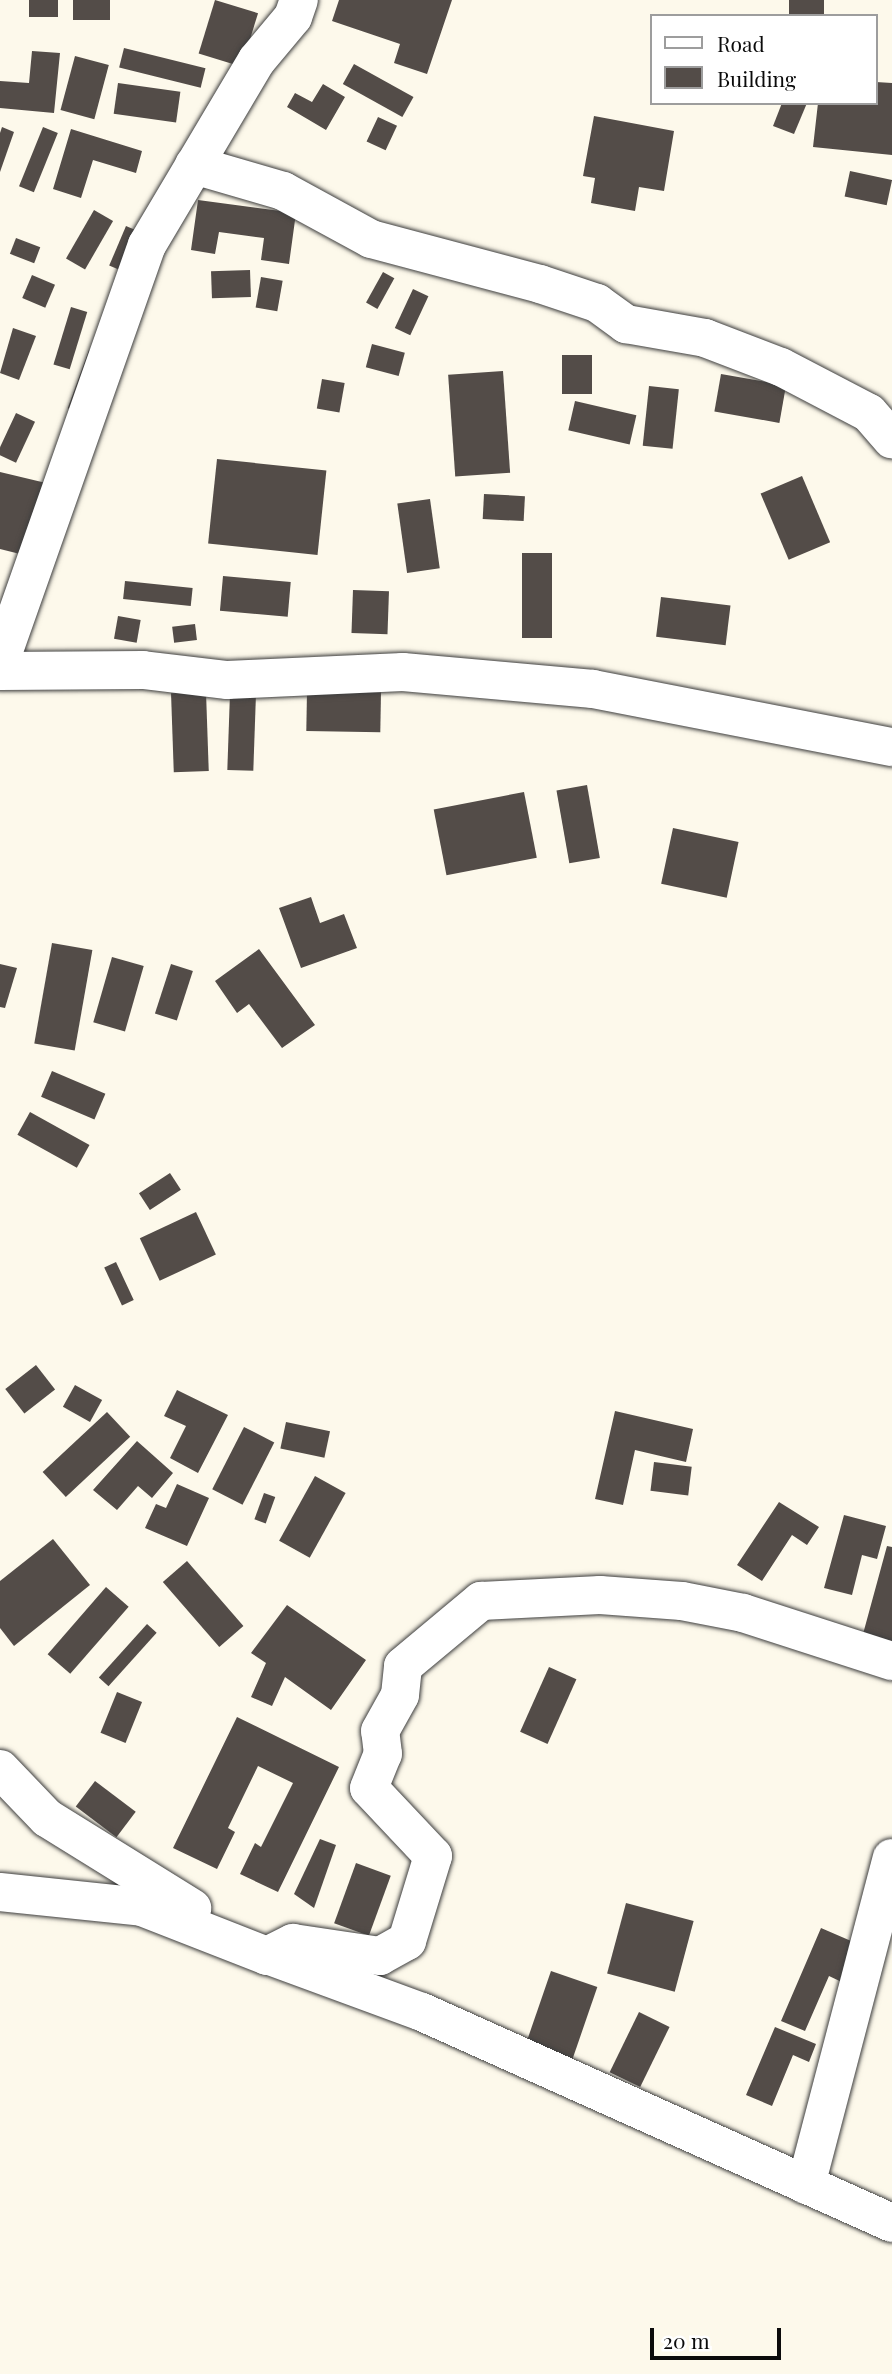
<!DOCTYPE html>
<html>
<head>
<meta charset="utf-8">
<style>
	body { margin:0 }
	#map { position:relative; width:892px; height:2374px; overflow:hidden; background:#fdf9eb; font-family:"Playfair Display",serif }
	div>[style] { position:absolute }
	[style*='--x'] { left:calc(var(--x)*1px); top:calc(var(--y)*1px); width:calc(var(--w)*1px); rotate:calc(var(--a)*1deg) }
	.building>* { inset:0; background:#534c48; transform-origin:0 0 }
	.roads { filter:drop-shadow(0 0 2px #3e3e3e) drop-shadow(0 0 2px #3e3e3e) }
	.minor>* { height:38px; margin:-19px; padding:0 19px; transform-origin:19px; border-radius:19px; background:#fff }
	span { translate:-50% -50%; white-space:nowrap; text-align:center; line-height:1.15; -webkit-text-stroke:7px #fff; paint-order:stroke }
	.legend { position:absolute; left:650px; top:14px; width:228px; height:91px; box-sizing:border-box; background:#fff; border:2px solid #9d9d9d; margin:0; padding:9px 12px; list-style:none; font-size:21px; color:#0b0b0b }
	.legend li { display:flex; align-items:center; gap:14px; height:35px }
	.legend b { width:35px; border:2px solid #9d9d9d }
	.scale { position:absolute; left:650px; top:2328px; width:131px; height:32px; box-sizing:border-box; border:4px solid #0b0b0b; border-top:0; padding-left:9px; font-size:21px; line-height:24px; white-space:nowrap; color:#0b0b0b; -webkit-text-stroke:5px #fff; paint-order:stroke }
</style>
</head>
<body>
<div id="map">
	<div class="building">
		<i style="left:29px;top:0;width:29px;height:17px"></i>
		<i style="left:73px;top:0;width:37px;height:20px"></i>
		<i style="left:215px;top:0;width:45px;height:56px;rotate:17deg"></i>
		<i style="clip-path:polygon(339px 0,452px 0,427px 74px,394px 63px,400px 44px,332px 21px)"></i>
		<i style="left:789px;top:0;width:35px;height:16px"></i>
		<i style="left:124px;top:48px;width:84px;height:20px;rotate:14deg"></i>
		<i style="clip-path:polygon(32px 51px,60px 53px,54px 113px,0 108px,0 81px,29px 83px)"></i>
		<i style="left:75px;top:56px;width:35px;height:56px;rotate:15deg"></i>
		<i style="left:354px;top:64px;width:68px;height:23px;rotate:29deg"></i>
		<i style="clip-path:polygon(876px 82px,892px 83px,892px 155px,813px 147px,818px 103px,876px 103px)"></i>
		<i style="left:118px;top:83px;width:63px;height:31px;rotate:8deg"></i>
		<i style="clip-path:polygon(323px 84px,345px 97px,326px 130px,287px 107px,295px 93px,312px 102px)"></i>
		<i style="clip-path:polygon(782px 103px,807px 103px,794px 134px,773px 126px)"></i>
		<i style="clip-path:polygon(594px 116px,674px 131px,664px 191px,639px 187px,635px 211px,591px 203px,595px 178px,583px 176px)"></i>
		<i style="left:378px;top:117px;width:21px;height:27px;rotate:25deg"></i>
		<i style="clip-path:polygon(2px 127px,14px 132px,0 172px,0 133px)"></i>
		<i style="left:43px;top:127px;width:16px;height:64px;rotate:22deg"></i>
		<i style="clip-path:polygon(71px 129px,142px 151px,136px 173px,93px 160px,81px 198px,53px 189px)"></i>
		<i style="left:850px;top:171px;width:43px;height:26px;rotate:12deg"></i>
		<i style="clip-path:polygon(198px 200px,296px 213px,289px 264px,261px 260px,264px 238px,219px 232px,215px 254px,191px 250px)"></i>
		<i style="left:94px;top:210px;width:22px;height:56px;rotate:30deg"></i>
		<i style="left:126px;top:226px;width:21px;height:43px;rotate:23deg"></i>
		<i style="left:16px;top:238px;width:26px;height:17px;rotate:21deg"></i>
		<i style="left:250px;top:270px;width:27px;height:39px;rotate:88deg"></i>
		<i style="left:383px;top:272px;width:13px;height:35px;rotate:29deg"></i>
		<i style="left:32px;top:275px;width:25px;height:25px;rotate:23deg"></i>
		<i style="left:261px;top:277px;width:22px;height:31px;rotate:10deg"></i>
		<i style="left:413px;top:289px;width:17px;height:43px;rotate:25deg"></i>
		<i style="left:71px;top:307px;width:17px;height:60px;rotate:17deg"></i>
		<i style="clip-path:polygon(13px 328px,36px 336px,19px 380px,0 373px)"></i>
		<i style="left:372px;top:344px;width:34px;height:24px;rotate:15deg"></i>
		<i style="left:89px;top:350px;width:12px;height:62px;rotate:20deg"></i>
		<i style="left:562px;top:355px;width:30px;height:39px"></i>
		<i style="left:503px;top:371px;width:102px;height:55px;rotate:86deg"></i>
		<i style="left:721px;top:374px;width:66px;height:38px;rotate:10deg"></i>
		<i style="left:322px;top:379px;width:23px;height:30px;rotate:10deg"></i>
		<i style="left:649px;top:386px;width:30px;height:60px;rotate:6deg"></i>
		<i style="left:575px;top:401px;width:63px;height:30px;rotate:13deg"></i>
		<i style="left:16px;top:413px;width:21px;height:45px;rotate:25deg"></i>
		<i style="left:217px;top:459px;width:110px;height:85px;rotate:6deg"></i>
		<i style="clip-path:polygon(0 472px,46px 483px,28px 556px,0 549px)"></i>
		<i style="left:802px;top:476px;width:72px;height:45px;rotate:67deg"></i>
		<i style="left:484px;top:494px;width:41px;height:25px;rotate:3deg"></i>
		<i style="left:430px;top:499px;width:70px;height:33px;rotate:82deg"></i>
		<i style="left:522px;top:553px;width:30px;height:85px"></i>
		<i style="left:223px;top:576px;width:68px;height:35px;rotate:5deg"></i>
		<i style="left:125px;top:581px;width:68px;height:18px;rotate:6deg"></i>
		<i style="left:353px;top:590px;width:36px;height:43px;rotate:2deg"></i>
		<i style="left:661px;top:597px;width:70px;height:40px;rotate:7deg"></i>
		<i style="left:118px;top:616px;width:23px;height:23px;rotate:10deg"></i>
		<i style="left:195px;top:624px;width:16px;height:23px;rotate:83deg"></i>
		<i style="left:307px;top:691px;width:74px;height:40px;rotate:1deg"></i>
		<i style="left:206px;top:692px;width:79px;height:35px;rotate:88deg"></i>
		<i style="left:230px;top:693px;width:26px;height:77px;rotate:2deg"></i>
		<i style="left:587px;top:785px;width:74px;height:31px;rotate:80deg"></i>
		<i style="left:524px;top:792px;width:67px;height:92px;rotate:79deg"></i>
		<i style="left:673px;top:828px;width:67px;height:57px;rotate:12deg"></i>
		<i style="clip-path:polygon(311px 897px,320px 923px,344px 914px,357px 948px,301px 968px,279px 908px)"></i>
		<i style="left:52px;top:943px;width:41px;height:102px;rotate:10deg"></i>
		<i style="clip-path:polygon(259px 949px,315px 1025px,282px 1048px,249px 1004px,237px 1013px,215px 981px)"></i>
		<i style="left:112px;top:957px;width:33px;height:68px;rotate:16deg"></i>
		<i style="clip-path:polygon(0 964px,17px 968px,5px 1008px,0 1007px)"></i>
		<i style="left:171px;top:964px;width:23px;height:52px;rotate:18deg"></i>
		<i style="left:52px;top:1071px;width:58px;height:28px;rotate:23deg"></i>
		<i style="left:30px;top:1112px;width:68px;height:26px;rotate:29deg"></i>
		<i style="left:170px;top:1173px;width:20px;height:37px;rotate:57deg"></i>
		<i style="left:196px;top:1212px;width:47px;height:62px;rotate:65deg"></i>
		<i style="left:116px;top:1262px;width:42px;height:13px;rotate:65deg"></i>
		<i style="left:36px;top:1365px;width:31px;height:39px;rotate:52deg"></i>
		<i style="left:75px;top:1385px;width:31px;height:25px;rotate:29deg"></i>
		<i style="clip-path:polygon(177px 1390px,228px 1415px,198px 1473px,170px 1458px,186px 1426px,164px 1416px)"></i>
		<i style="clip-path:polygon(615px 1411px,693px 1429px,686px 1462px,635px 1450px,623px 1505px,595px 1499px)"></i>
		<i style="left:107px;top:1412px;width:34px;height:88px;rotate:47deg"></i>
		<i style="left:286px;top:1422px;width:45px;height:27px;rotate:12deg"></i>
		<i style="left:244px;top:1427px;width:34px;height:70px;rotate:27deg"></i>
		<i style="clip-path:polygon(137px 1441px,173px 1473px,152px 1498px,138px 1486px,117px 1510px,93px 1490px)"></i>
		<i style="left:654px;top:1462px;width:38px;height:29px;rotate:7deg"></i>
		<i style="left:315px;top:1476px;width:35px;height:74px;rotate:29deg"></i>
		<i style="clip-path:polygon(177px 1484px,209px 1498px,187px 1546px,145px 1528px,156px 1504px,166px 1508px)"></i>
		<i style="left:264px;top:1493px;width:12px;height:28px;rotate:20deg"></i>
		<i style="clip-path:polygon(779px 1502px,819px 1527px,807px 1545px,792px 1535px,762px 1581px,737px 1565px)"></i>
		<i style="clip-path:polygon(844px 1515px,886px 1526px,877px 1559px,862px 1555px,852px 1595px,824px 1588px)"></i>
		<i style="clip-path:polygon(53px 1539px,90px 1585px,14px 1646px,0 1628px,0 1581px)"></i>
		<i style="clip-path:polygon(887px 1546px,892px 1547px,892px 1641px,863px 1634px)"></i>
		<i style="left:187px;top:1561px;width:86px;height:32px;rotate:49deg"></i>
		<i style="left:106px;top:1587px;width:30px;height:89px;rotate:41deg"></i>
		<i style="clip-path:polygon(287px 1605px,366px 1660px,331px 1710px,285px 1677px,272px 1706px,251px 1697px,266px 1663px,251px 1653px)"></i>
		<i style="left:147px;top:1624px;width:13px;height:72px;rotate:42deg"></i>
		<i style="left:549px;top:1667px;width:30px;height:71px;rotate:24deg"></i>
		<i style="left:117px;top:1692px;width:27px;height:44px;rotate:22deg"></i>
		<i style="clip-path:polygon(237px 1717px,339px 1767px,278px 1892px,240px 1874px,255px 1843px,261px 1847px,293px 1783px,258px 1766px,228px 1828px,235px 1832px,217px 1869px,173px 1848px)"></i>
		<i style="left:95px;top:1781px;width:51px;height:32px;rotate:37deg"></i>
		<i style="clip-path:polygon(320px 1839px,336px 1845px,314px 1908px,294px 1894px)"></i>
		<i style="left:356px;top:1863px;width:37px;height:64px;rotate:20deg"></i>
		<i style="left:626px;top:1903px;width:70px;height:73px;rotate:15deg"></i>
		<i style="clip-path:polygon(821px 1928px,865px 1947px,848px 1985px,829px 1976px,805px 2031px,781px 2021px)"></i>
		<i style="left:551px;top:1971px;width:49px;height:78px;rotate:19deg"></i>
		<i style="left:639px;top:2012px;width:34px;height:67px;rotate:26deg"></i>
		<i style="clip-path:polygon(775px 2027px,816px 2044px,809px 2062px,793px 2055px,772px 2106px,746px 2095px)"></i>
	</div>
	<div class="roads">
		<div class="minor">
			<i style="--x:194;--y:165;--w:93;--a:16.3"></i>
			<i style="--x:283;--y:191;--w:100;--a:28.6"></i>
			<i style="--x:371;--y:239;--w:175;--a:14.9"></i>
			<i style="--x:540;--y:284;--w:60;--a:18.4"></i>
			<i style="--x:597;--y:303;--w:36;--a:36"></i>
			<i style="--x:626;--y:324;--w:80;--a:10"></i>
			<i style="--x:705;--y:338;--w:81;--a:20.9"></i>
			<i style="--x:781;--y:367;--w:99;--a:27.6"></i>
			<i style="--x:869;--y:413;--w:35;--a:49"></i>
			<i style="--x:0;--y:662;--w:442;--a:-70.6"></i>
			<i style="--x:147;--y:245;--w:215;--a:-59.3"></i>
			<i style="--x:257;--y:60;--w:56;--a:-50.1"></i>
			<i style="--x:293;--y:17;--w:18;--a:-71"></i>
			<i style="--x:0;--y:671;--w:143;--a:-0.4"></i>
			<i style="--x:143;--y:670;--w:85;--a:6.8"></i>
			<i style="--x:227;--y:680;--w:176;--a:-2.6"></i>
			<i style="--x:403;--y:672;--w:191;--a:5.1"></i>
			<i style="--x:593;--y:689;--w:305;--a:11"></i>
			<i style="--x:0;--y:1769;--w:68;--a:46.2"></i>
			<i style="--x:47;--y:1818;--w:171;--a:31.8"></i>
			<i style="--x:0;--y:1892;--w:143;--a:6"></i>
			<i style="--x:142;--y:1907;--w:134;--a:21.4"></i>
			<i style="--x:267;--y:1956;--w:29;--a:-27"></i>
			<i style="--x:293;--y:1943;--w:88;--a:8.5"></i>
			<i style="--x:380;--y:1956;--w:31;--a:-29"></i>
			<i style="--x:407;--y:1941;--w:89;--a:-73"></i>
			<i style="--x:433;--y:1856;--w:93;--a:-133.3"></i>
			<i style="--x:369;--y:1788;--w:37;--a:-68"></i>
			<i style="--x:383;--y:1754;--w:23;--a:-97"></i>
			<i style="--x:380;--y:1731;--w:41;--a:-60.9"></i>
			<i style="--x:400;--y:1695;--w:29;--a:-84"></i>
			<i style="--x:403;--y:1666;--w:102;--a:-39.8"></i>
			<i style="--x:481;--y:1601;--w:119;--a:-2.9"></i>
			<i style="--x:600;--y:1595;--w:82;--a:4.2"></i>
			<i style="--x:682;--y:1601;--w:62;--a:11.1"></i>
			<i style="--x:743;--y:1613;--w:157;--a:17.9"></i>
			<i style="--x:267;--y:1955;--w:165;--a:20.2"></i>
			<i style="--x:422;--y:2012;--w:515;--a:24.18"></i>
			<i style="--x:806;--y:2185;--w:338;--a:-75.3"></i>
		</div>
	</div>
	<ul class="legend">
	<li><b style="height:9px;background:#fff"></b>Road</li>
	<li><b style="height:19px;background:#534c48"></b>Building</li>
	</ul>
	<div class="scale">20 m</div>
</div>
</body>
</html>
